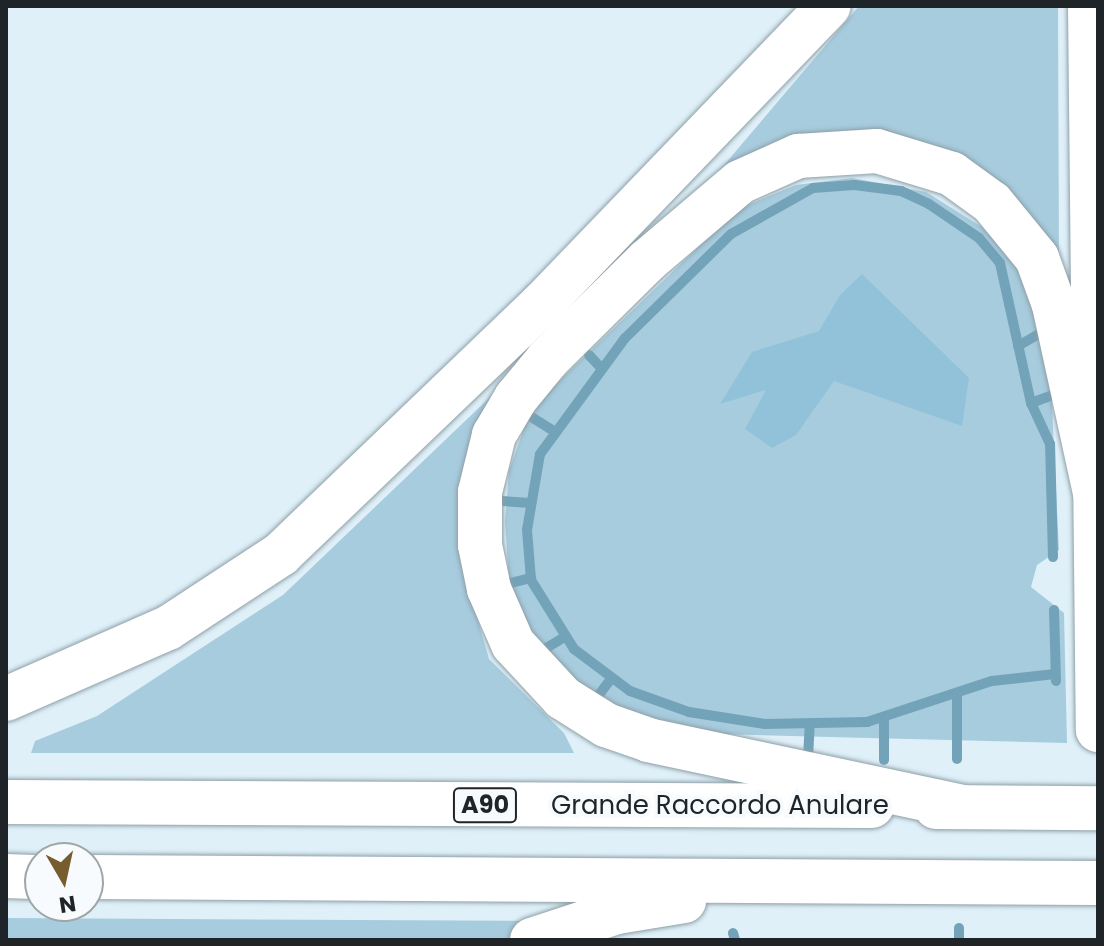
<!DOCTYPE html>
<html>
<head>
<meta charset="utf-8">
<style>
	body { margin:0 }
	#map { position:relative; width:1104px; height:946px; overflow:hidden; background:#dff0f9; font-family:Poppins,sans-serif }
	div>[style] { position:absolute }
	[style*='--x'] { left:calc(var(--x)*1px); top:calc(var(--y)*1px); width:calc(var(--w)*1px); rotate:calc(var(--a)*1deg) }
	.green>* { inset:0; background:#a7ccde }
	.forest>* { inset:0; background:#92c2d9 }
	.stream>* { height:10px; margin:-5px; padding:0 5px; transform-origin:5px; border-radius:5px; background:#73a3b9 }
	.roads { filter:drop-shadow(0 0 2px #8e9fa7) drop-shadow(0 0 2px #8e9fa7) }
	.highway>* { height:44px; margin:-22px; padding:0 22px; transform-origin:22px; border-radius:22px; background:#fff }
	span { translate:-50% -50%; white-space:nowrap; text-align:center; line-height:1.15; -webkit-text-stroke:8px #f7fbfd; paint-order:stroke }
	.shield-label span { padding:2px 6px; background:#f7fbfd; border:2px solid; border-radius:6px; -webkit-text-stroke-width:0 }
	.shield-label { font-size:24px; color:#1e2427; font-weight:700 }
	.street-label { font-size:26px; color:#1e2427 }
	.frame { position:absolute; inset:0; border:8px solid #1e2427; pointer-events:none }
	.north { position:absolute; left:24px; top:842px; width:80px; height:80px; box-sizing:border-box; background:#f7fbfd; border:2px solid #a0a5a7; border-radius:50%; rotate:171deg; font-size:22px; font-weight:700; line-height:32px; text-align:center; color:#1e2427 }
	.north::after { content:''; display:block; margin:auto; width:28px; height:36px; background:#775c2e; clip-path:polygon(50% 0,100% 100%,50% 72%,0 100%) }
</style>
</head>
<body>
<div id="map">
	<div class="green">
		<i style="clip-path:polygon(859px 6px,1058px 6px,1059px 267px,1014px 206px,822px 140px,719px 171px)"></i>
		<i style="clip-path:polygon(852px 178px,926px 192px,982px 227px,1026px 276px,1050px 365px,1059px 550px,1037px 565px,1031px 587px,1064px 613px,1067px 743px,679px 733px,613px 709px,539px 650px,509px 580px,505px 522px,509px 471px,531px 408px,738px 209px,796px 185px)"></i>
		<i style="clip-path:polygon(509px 379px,464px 572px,489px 659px,564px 733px,574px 753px,31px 753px,35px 741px,97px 716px,283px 595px)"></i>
		<i style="clip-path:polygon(6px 918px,539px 921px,509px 940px,6px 940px)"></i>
	</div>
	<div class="forest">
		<i style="clip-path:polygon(862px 274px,969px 378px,962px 426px,834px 381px,796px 435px,772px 448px,745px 429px,766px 390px,720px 404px,752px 352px,819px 331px,840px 295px)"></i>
	</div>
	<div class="stream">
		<i style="--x:1018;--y:346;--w:34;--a:-30"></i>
		<i style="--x:589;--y:355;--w:18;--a:47"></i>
		<i style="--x:1031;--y:403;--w:30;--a:-20"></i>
		<i style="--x:533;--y:418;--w:25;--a:32"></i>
		<i style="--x:502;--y:501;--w:28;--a:4"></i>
		<i style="--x:1053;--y:557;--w:113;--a:-91.5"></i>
		<i style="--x:1050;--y:444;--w:45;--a:-114.9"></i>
		<i style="--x:1031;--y:403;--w:143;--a:-102.5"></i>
		<i style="--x:1000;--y:263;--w:33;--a:-130"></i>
		<i style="--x:979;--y:238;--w:60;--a:-145.8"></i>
		<i style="--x:929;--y:204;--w:31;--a:-155"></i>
		<i style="--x:901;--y:191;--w:47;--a:-172.7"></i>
		<i style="--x:854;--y:185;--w:41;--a:175.8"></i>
		<i style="--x:813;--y:188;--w:94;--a:150.7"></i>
		<i style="--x:731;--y:234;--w:148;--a:135.5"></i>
		<i style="--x:625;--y:338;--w:144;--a:126.2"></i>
		<i style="--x:540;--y:454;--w:77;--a:99.7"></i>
		<i style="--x:527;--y:530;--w:50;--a:85.4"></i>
		<i style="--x:531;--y:580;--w:81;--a:58.1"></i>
		<i style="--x:574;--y:649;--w:70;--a:36.9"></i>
		<i style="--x:630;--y:691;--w:63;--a:19.6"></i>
		<i style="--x:689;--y:712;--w:77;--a:9"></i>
		<i style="--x:765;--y:724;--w:102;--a:-1.1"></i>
		<i style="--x:867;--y:722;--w:132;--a:-18.2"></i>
		<i style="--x:992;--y:681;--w:63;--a:-6.3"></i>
		<i style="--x:507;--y:584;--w:25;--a:-14"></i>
		<i style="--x:1054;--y:610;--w:71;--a:88.4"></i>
		<i style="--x:538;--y:653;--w:31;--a:-31"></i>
		<i style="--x:592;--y:704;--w:30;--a:-53"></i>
		<i style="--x:808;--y:758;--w:34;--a:-87"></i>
		<i style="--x:957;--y:759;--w:66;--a:-90"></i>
		<i style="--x:884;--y:760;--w:42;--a:-90"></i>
		<i style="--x:959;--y:928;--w:12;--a:90"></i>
		<i style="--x:733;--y:933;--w:7;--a:74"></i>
	</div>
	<div class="roads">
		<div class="highway">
			<i style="--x:1090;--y:6;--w:394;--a:89.4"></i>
			<i style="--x:1095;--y:464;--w:266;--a:89.4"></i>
			<i style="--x:6;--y:699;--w:177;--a:-23.7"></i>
			<i style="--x:168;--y:628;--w:135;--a:-33.2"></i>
			<i style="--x:281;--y:554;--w:363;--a:-43.8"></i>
			<i style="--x:543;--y:303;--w:412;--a:-46.1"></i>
			<i style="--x:6;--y:802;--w:866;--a:0.26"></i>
			<i style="--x:936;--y:807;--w:162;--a:0.4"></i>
			<i style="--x:963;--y:807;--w:321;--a:-168"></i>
			<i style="--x:649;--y:740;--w:46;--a:-160.8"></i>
			<i style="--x:606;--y:725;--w:51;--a:-147.9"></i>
			<i style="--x:563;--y:698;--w:74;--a:-132.8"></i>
			<i style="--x:513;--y:644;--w:60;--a:-113.6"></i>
			<i style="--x:489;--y:589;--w:45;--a:-101.6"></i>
			<i style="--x:480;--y:545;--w:53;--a:-90"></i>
			<i style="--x:480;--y:492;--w:59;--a:-76.2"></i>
			<i style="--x:494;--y:435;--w:43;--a:-59.3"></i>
			<i style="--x:516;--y:398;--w:50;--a:-50.6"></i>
			<i style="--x:548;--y:359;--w:139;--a:-44.7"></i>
			<i style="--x:647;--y:261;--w:122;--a:-40.3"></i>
			<i style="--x:740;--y:182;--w:64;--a:-24.1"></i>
			<i style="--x:798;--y:156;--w:79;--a:-3.6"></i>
			<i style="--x:877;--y:151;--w:78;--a:17"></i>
			<i style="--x:952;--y:174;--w:49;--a:35.9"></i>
			<i style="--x:992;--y:203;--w:71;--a:50.7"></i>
			<i style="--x:1037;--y:258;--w:50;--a:70.1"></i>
			<i style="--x:1054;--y:305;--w:192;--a:77.7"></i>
			<i style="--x:6;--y:876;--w:34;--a:2"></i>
			<i style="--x:88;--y:877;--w:1010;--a:0.34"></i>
			<i style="--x:532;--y:940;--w:89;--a:-18.2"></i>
			<i style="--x:617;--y:912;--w:68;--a:-9.3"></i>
		</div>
	</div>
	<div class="shield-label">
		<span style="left:485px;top:805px">A90</span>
	</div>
	<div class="street-label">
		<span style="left:720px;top:806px">Grande Raccordo Anulare</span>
	</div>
	<div class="frame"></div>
	<div class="north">N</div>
</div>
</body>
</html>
